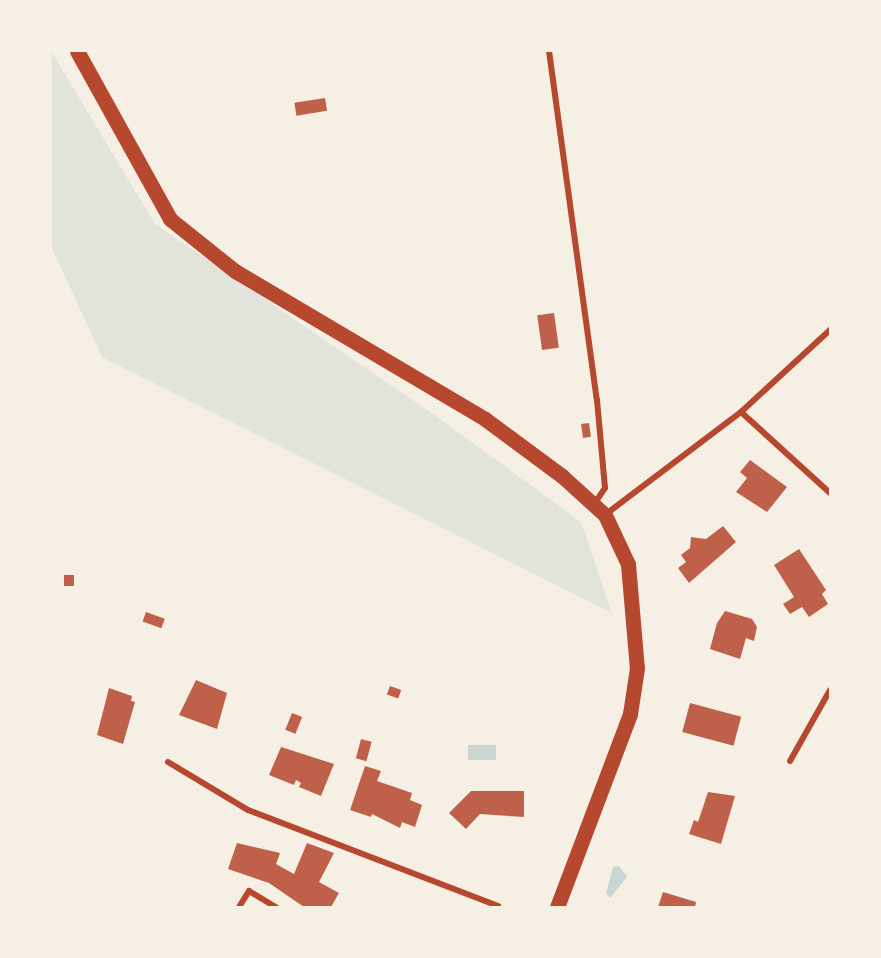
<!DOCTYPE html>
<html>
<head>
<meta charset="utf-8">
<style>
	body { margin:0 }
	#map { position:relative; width:881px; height:958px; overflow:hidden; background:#f6efe4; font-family:"Open Sans",sans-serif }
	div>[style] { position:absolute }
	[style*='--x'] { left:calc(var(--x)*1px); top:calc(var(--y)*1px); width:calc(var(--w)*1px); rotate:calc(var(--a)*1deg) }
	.green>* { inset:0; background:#e2e4dc }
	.water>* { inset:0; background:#c9d6d2; transform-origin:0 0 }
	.building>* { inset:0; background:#bf614a; transform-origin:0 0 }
	.minor>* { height:6px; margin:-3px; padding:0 3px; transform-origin:3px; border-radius:3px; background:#b5482f }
	.primary>* { height:15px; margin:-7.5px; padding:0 7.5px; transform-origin:7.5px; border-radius:7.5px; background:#b5482f }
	span { translate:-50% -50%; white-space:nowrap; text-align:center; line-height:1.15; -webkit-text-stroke:4.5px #f6efe4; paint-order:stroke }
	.frame { position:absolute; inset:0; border:52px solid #f6efe4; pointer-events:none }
</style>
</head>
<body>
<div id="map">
	<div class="green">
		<i style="clip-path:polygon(51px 51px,155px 224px,436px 416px,581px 522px,612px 613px,102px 357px,51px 246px)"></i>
	</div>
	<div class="water">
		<i style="left:468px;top:745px;width:28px;height:15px"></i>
		<i style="clip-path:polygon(619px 866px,627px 877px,610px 898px,606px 893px,613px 867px)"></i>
	</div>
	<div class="building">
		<i style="left:325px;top:98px;width:13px;height:31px;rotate:81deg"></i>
		<i style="left:554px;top:313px;width:35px;height:17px;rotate:82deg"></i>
		<i style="left:589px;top:423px;width:14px;height:8px;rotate:82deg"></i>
		<i style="clip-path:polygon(750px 460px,787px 487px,767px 512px,736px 492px,747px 478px,740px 472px)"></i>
		<i style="clip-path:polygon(723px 526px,736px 542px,689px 583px,678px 568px,686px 562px,681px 555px,690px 548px,691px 537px,706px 539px)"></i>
		<i style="clip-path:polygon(799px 549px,826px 590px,822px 594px,828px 604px,809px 617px,802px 607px,790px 614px,783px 604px,794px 597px,774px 565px)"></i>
		<i style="left:64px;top:575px;width:10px;height:11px"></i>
		<i style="clip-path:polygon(725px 611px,752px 619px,757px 627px,754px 641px,746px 638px,740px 659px,710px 649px,717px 623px)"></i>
		<i style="left:146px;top:612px;width:20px;height:10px;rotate:20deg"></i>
		<i style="clip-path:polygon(196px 680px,227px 693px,217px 729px,179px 715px)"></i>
		<i style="left:390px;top:686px;width:12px;height:9px;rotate:20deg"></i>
		<i style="clip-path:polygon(109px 688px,132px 696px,131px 701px,135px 702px,123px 744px,97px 735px)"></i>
		<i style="left:690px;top:703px;width:53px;height:30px;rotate:15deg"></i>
		<i style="left:292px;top:713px;width:11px;height:18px;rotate:22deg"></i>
		<i style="left:361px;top:739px;width:11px;height:20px;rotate:15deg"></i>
		<i style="clip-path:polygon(281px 747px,334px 764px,321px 796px,299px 787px,301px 783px,296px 780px,294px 785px,269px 775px)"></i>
		<i style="clip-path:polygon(365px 766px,381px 771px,377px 781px,412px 793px,410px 800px,422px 805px,415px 827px,402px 822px,400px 828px,372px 814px,371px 817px,350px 810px)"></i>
		<i style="clip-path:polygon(471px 791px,524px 791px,524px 817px,480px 814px,466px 829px,449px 813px)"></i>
		<i style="clip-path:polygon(708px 792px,735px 796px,721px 844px,689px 834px,694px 820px,698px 822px)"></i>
		<i style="clip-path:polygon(237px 843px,280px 853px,276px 864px,294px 874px,307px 843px,334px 853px,319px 882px,339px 893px,331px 907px,304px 907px,269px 883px,228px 869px)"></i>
		<i style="clip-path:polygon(663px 892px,696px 902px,695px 907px,658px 907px)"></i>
	</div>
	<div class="minor">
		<i style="--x:549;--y:51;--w:352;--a:82.2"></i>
		<i style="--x:597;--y:400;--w:88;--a:84.8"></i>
		<i style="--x:605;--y:488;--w:18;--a:124"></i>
		<i style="--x:741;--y:412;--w:120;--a:42.3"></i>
		<i style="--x:606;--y:514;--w:169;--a:-37.1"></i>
		<i style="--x:741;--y:412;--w:121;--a:-42.7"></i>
		<i style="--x:790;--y:761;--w:81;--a:-60.6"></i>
		<i style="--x:168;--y:762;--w:93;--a:31"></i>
		<i style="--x:248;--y:810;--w:268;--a:21"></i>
		<i style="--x:239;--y:907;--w:19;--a:-58"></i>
		<i style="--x:249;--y:891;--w:31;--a:31"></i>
	</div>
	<div class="primary">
		<i style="--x:77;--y:51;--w:192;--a:61"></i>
		<i style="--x:170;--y:219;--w:83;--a:38.7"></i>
		<i style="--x:235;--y:271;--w:291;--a:30.6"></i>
		<i style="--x:485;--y:419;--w:96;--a:36.5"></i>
		<i style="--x:562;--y:476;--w:58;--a:42.2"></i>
		<i style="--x:605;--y:515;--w:54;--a:64.9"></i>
		<i style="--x:628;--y:564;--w:104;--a:85.1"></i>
		<i style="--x:637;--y:668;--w:47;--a:98.7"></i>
		<i style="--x:630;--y:714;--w:206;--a:110.7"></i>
	</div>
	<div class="frame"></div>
</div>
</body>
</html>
